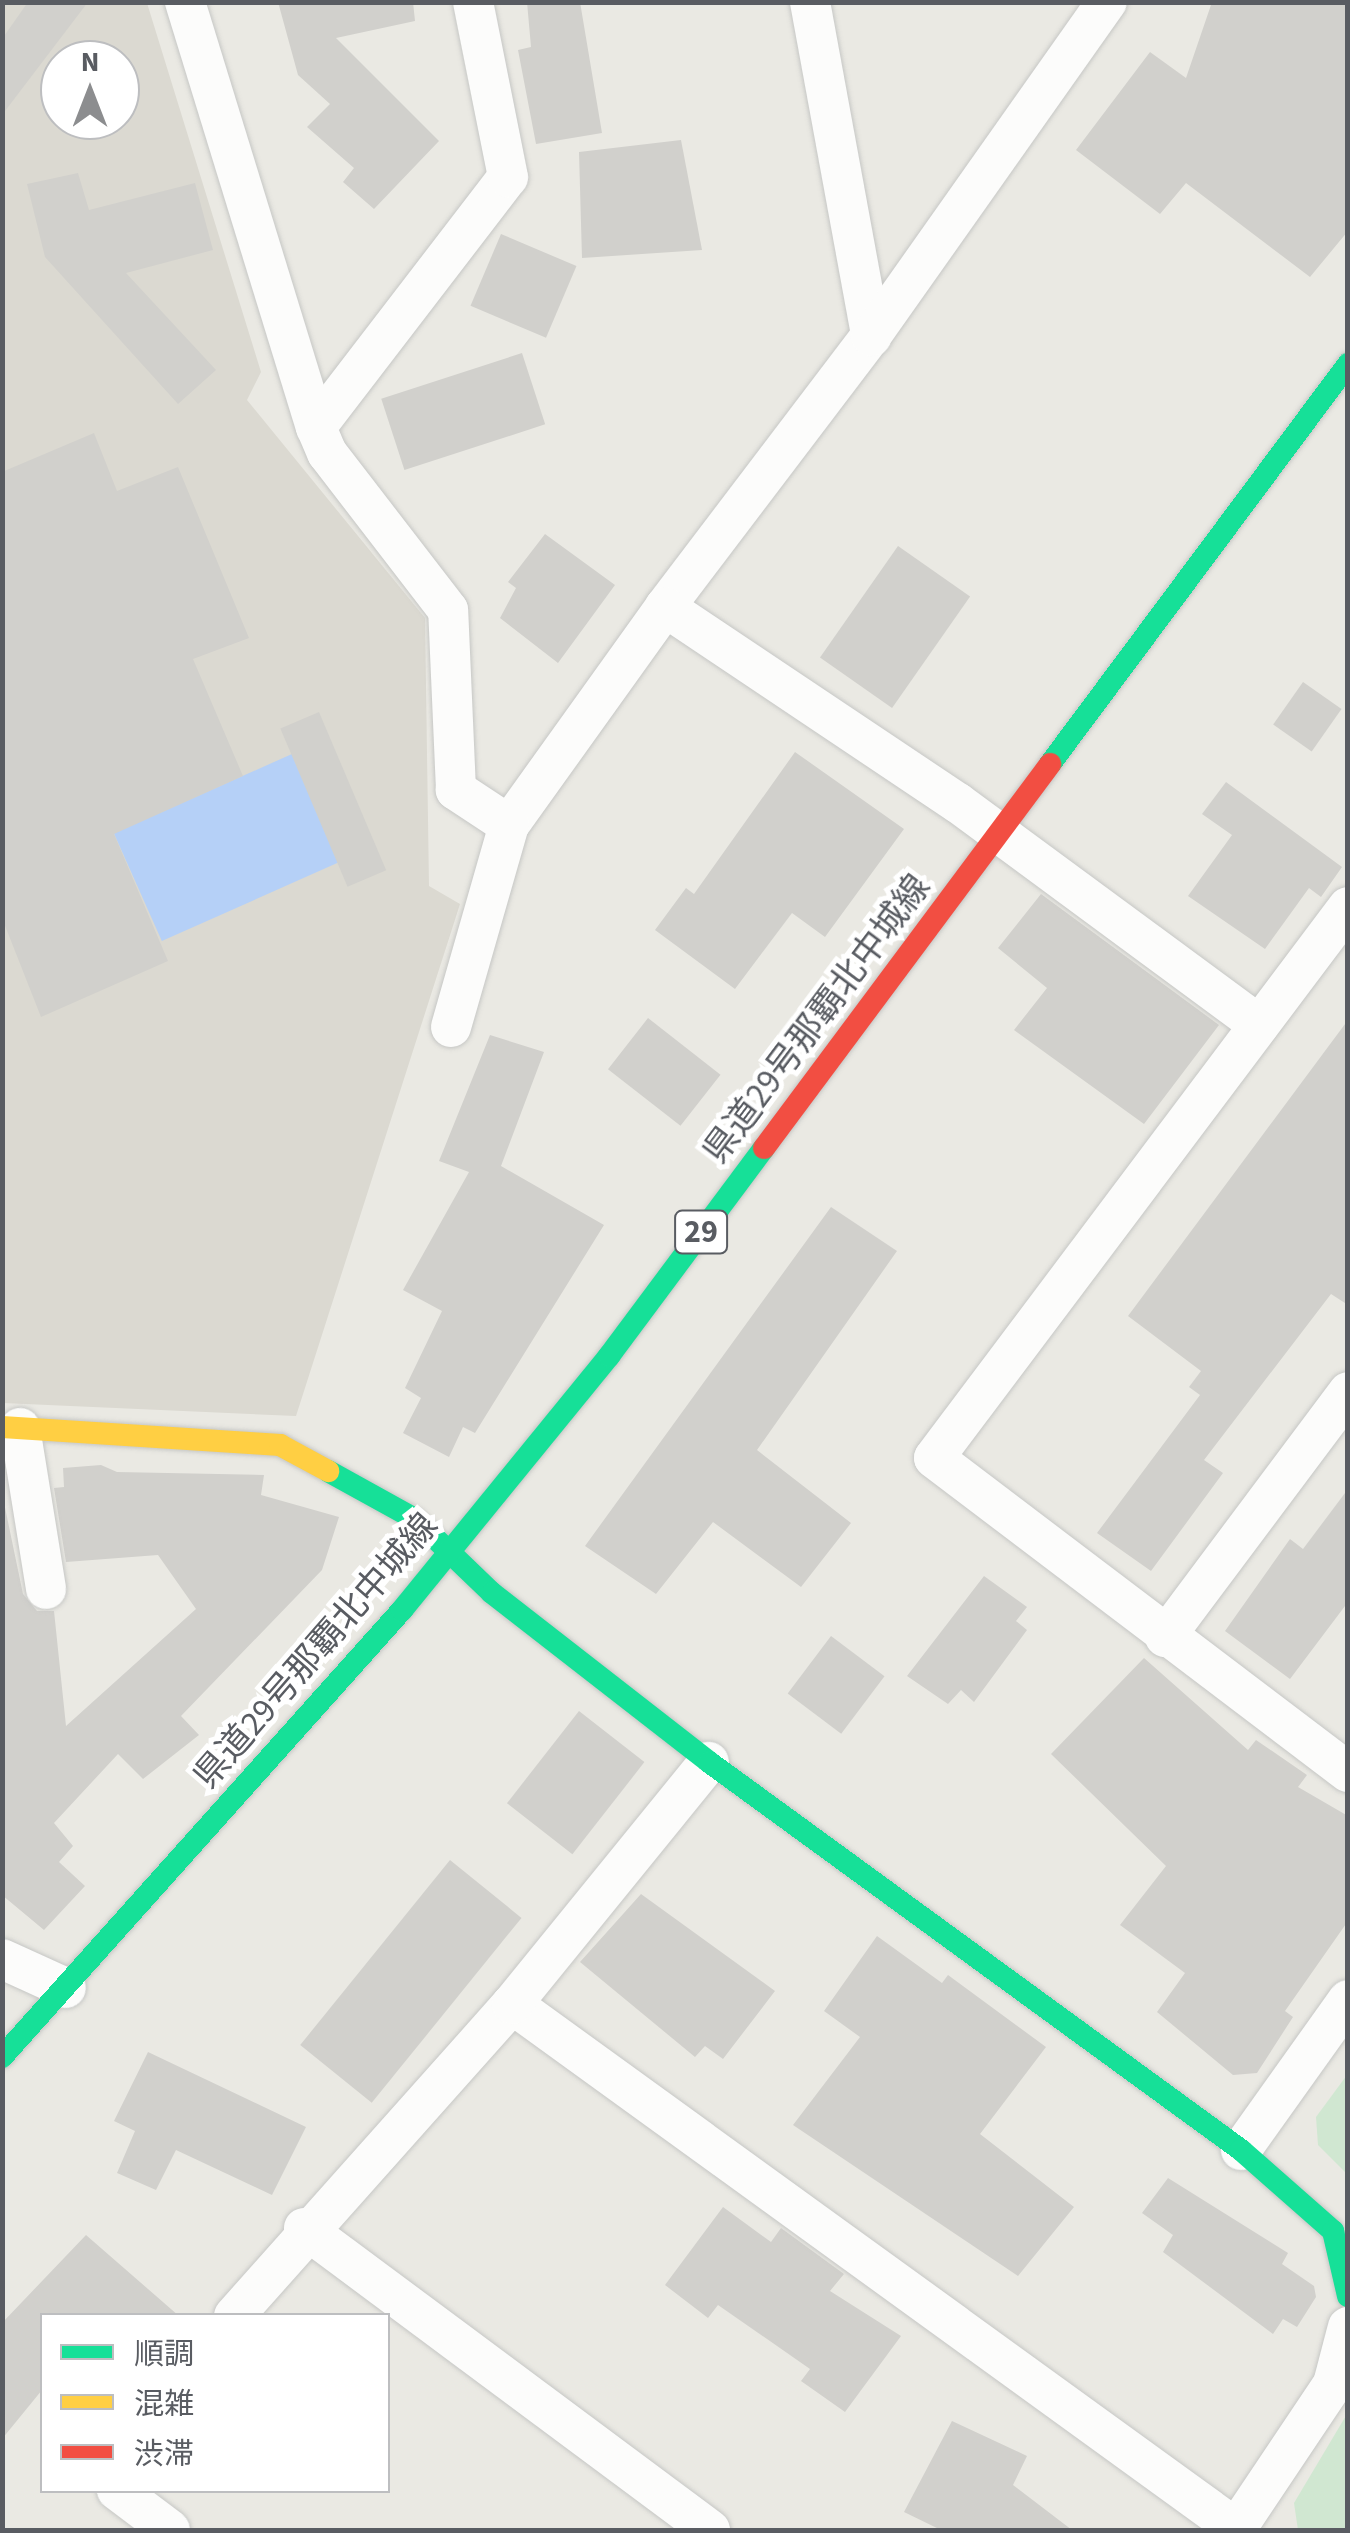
<!DOCTYPE html>
<html>
<head>
<meta charset="utf-8">
<style>
	body { margin:0 }
	#map { position:relative; width:1350px; height:2533px; overflow:hidden; background:#eae9e3; font-family:"Source Sans 3","Noto Sans JP",sans-serif }
	div>[style] { position:absolute }
	[style*='--x'] { left:calc(var(--x)*1px); top:calc(var(--y)*1px); width:calc(var(--w)*1px); rotate:calc(var(--a)*1deg) }
	.education>* { inset:0; background:#dbd9d1 }
	.green>* { inset:0; background:#d0e7d1 }
	.water>* { inset:0; background:#b5d0f7; transform-origin:0 0 }
	.building>* { inset:0; background:#d1d0cc; transform-origin:0 0 }
	.roads { filter:drop-shadow(0 0 2px #c6c7c5) drop-shadow(0 0 2px #c6c7c5) }
	.street>* { height:40px; margin:-20px; padding:0 20px; transform-origin:20px; border-radius:20px; background:#fcfcfb }
	.fast>* { height:22px; margin:-11px; padding:0 11px; transform-origin:11px; border-radius:11px; background:#16e098 }
	.slow>* { height:22px; margin:-11px; padding:0 11px; transform-origin:11px; border-radius:11px; background:#ffcf43 }
	.jam>* { height:22px; margin:-11px; padding:0 11px; transform-origin:11px; border-radius:11px; background:#f24e42 }
	span { translate:-50% -50%; white-space:nowrap; text-align:center; line-height:1.15; -webkit-text-stroke:10px #fff; paint-order:stroke }
	.shield-label span { padding:2px 8px; background:#fff; border:2px solid; border-radius:8px; -webkit-text-stroke-width:0 }
	.shield-label { font-size:32px; color:#595c62; font-weight:700 }
	.street-label { font-size:35px; color:#595c62 }
	.frame { position:absolute; inset:0; border:5px solid #595c62; pointer-events:none }
	.legend { position:absolute; left:40px; top:2313px; width:350px; height:180px; box-sizing:border-box; background:#fff; border:2px solid #bdbec0; margin:0; padding:12px 18px; list-style:none; font-size:30px; color:#595c62 }
	.legend li { display:flex; align-items:center; gap:20px; height:50px }
	.legend b { width:50px; border:2px solid #bdbec0 }
	.north { position:absolute; left:40px; top:40px; width:100px; height:100px; box-sizing:border-box; background:#fff; border:2px solid #bdbec0; border-radius:50%; rotate:0deg; font-size:28px; font-weight:700; line-height:40px; text-align:center; color:#595c62 }
	.north::after { content:''; display:block; margin:auto; width:35px; height:45px; background:#8c8d8f; clip-path:polygon(50% 0,100% 100%,50% 72%,0 100%) }
</style>
</head>
<body>
<div id="map">
	<div class="education">
		<i style="clip-path:polygon(evenodd,3px 3px,147px 3px,261px 372px,247px 400px,425px 618px,429px 886px,460px 904px,296px 1416px,3px 1403px,3px 3px,60px 60px,120px 60px,120px 120px,60px 120px,60px 60px)"></i>
	</div>
	<div class="green">
		<i style="clip-path:polygon(1347px 2075px,1347px 2174px,1318px 2145px,1316px 2117px)"></i>
		<i style="clip-path:polygon(1347px 2414px,1347px 2530px,1298px 2530px,1294px 2503px)"></i>
	</div>
	<div class="water">
		<i style="left:292px;top:754px;width:118px;height:195px;rotate:66deg"></i>
	</div>
	<div class="building">
		<i style="clip-path:polygon(28px 2px,88px 2px,2px 115px,2px 39px)"></i>
		<i style="clip-path:polygon(278px 2px,413px 2px,415px 21px,336px 38px,439px 141px,374px 209px,343px 182px,354px 168px,307px 127px,330px 104px,298px 75px)"></i>
		<i style="clip-path:polygon(527px 2px,580px 2px,602px 133px,536px 144px,518px 50px,531px 47px)"></i>
		<i style="clip-path:polygon(1212px 2px,1348px 2px,1348px 231px,1310px 277px,1186px 183px,1160px 214px,1076px 150px,1150px 52px,1186px 78px)"></i>
		<i style="clip-path:polygon(681px 140px,702px 250px,582px 258px,579px 152px)"></i>
		<i style="clip-path:polygon(78px 173px,89px 210px,195px 183px,213px 250px,126px 273px,216px 370px,178px 404px,45px 257px,27px 184px)"></i>
		<i style="left:501px;top:234px;width:82px;height:78px;rotate:23deg"></i>
		<i style="left:522px;top:353px;width:75px;height:148px;rotate:72deg"></i>
		<i style="clip-path:polygon(94px 433px,117px 491px,178px 467px,249px 638px,193px 659px,243px 776px,114px 834px,168px 961px,41px 1017px,2px 918px,2px 472px)"></i>
		<i style="clip-path:polygon(545px 534px,615px 585px,558px 663px,500px 618px,516px 588px,508px 582px)"></i>
		<i style="left:898px;top:546px;width:88px;height:136px;rotate:35deg"></i>
		<i style="left:1303px;top:682px;width:47px;height:52px;rotate:35deg"></i>
		<i style="left:319px;top:712px;width:172px;height:42px;rotate:67deg"></i>
		<i style="clip-path:polygon(795px 752px,904px 829px,825px 937px,792px 913px,735px 989px,655px 930px,686px 888px,694px 894px)"></i>
		<i style="clip-path:polygon(1226px 782px,1342px 867px,1321px 897px,1309px 888px,1265px 949px,1188px 896px,1232px 835px,1202px 814px)"></i>
		<i style="clip-path:polygon(1041px 894px,1219px 1025px,1144px 1124px,1014px 1030px,1047px 988px,998px 948px)"></i>
		<i style="left:648px;top:1018px;width:92px;height:65px;rotate:38deg"></i>
		<i style="clip-path:polygon(1348px 1020px,1348px 1305px,1331px 1294px,1204px 1460px,1223px 1473px,1151px 1571px,1097px 1533px,1200px 1395px,1189px 1387px,1201px 1371px,1128px 1316px)"></i>
		<i style="clip-path:polygon(490px 1035px,544px 1052px,501px 1166px,604px 1225px,475px 1433px,463px 1427px,449px 1457px,403px 1433px,421px 1398px,405px 1388px,442px 1311px,403px 1290px,469px 1172px,439px 1161px)"></i>
		<i style="clip-path:polygon(831px 1207px,897px 1251px,757px 1450px,851px 1523px,801px 1587px,713px 1522px,656px 1594px,585px 1546px)"></i>
		<i style="clip-path:polygon(101px 1465px,117px 1472px,264px 1475px,261px 1495px,339px 1517px,322px 1570px,181px 1716px,199px 1735px,143px 1779px,118px 1754px,54px 1823px,73px 1846px,59px 1862px,85px 1886px,44px 1930px,2px 1895px,2px 1493px,23px 1594px,37px 1611px,54px 1611px,66px 1726px,196px 1609px,158px 1555px,66px 1562px,54px 1488px,64px 1487px,63px 1468px)"></i>
		<i style="clip-path:polygon(1348px 1489px,1348px 1602px,1290px 1679px,1225px 1631px,1290px 1539px,1303px 1549px)"></i>
		<i style="clip-path:polygon(984px 1576px,1027px 1607px,1016px 1621px,1027px 1630px,974px 1702px,961px 1690px,948px 1704px,907px 1676px)"></i>
		<i style="left:831px;top:1636px;width:67px;height:72px;rotate:37deg"></i>
		<i style="clip-path:polygon(1144px 1658px,1248px 1750px,1256px 1740px,1307px 1775px,1298px 1787px,1348px 1816px,1348px 1921px,1285px 2011px,1293px 2017px,1257px 2073px,1233px 2075px,1157px 2012px,1185px 1973px,1120px 1925px,1166px 1866px,1051px 1754px)"></i>
		<i style="left:579px;top:1711px;width:83px;height:117px;rotate:38deg"></i>
		<i style="left:450px;top:1860px;width:92px;height:238px;rotate:39deg"></i>
		<i style="clip-path:polygon(641px 1894px,775px 1991px,723px 2059px,705px 2046px,695px 2057px,580px 1962px)"></i>
		<i style="clip-path:polygon(877px 1936px,942px 1983px,948px 1975px,1046px 2047px,980px 2134px,1074px 2207px,1018px 2276px,793px 2125px,860px 2037px,824px 2011px)"></i>
		<i style="clip-path:polygon(148px 2052px,306px 2127px,272px 2195px,176px 2150px,156px 2190px,117px 2173px,135px 2131px,114px 2121px)"></i>
		<i style="clip-path:polygon(1168px 2178px,1288px 2253px,1282px 2264px,1314px 2286px,1316px 2297px,1297px 2327px,1283px 2319px,1273px 2334px,1163px 2252px,1173px 2235px,1142px 2213px)"></i>
		<i style="clip-path:polygon(723px 2207px,771px 2242px,781px 2228px,844px 2274px,830px 2291px,901px 2336px,845px 2412px,801px 2381px,810px 2369px,718px 2305px,708px 2318px,665px 2285px)"></i>
		<i style="clip-path:polygon(86px 2235px,179px 2316px,42px 2316px,42px 2390px,2px 2439px,2px 2323px)"></i>
		<i style="clip-path:polygon(952px 2421px,1027px 2456px,1013px 2485px,1072px 2530px,941px 2530px,904px 2512px)"></i>
	</div>
	<div class="roads">
		<div class="street">
			<i style="--x:185;--y:2;--w:445;--a:72.9"></i>
			<i style="--x:810;--y:2;--w:340;--a:79.6"></i>
			<i style="--x:665;--y:607;--w:340;--a:-52.8"></i>
			<i style="--x:871;--y:336;--w:409;--a:-54.8"></i>
			<i style="--x:509;--y:825;--w:268;--a:-54.4"></i>
			<i style="--x:665;--y:607;--w:353;--a:33.8"></i>
			<i style="--x:958;--y:803;--w:374;--a:36.4"></i>
			<i style="--x:1348;--y:907;--w:689;--a:126.92"></i>
			<i style="--x:934;--y:1458;--w:520;--a:37.18"></i>
			<i style="--x:451;--y:1027;--w:210;--a:-74"></i>
			<i style="--x:509;--y:825;--w:64;--a:-146.6"></i>
			<i style="--x:456;--y:790;--w:180;--a:-92.5"></i>
			<i style="--x:448;--y:610;--w:198;--a:-127.6"></i>
			<i style="--x:327;--y:453;--w:28;--a:-113"></i>
			<i style="--x:316;--y:427;--w:315;--a:-52.5"></i>
			<i style="--x:508;--y:177;--w:178;--a:-101.3"></i>
			<i style="--x:20;--y:1428;--w:163;--a:80.8"></i>
			<i style="--x:1165;--y:1637;--w:306;--a:-53.2"></i>
			<i style="--x:2;--y:1959;--w:70;--a:24.4"></i>
			<i style="--x:512;--y:2004;--w:897;--a:35.92"></i>
			<i style="--x:1241;--y:2150;--w:184;--a:-54.5"></i>
			<i style="--x:304;--y:2228;--w:506;--a:36.64"></i>
			<i style="--x:234;--y:2316;--w:418;--a:-48.3"></i>
			<i style="--x:512;--y:2004;--w:312;--a:-50.9"></i>
			<i style="--x:117;--y:2490;--w:66;--a:37"></i>
			<i style="--x:1236;--y:2529;--w:174;--a:-56.2"></i>
			<i style="--x:1333;--y:2384;--w:59;--a:-75.3"></i>
		</div>
		<div class="fast">
			<i style="--x:1050;--y:764;--w:499;--a:-53.3"></i>
			<i style="--x:328;--y:1471;--w:99;--a:28.9"></i>
			<i style="--x:415;--y:1519;--w:107;--a:43.9"></i>
			<i style="--x:492;--y:1593;--w:275;--a:37.9"></i>
			<i style="--x:709;--y:1762;--w:658;--a:36.1"></i>
			<i style="--x:1241;--y:2150;--w:123;--a:41.4"></i>
			<i style="--x:1333;--y:2231;--w:67;--a:77"></i>
			<i style="--x:2;--y:2057;--w:600;--a:-48.18"></i>
			<i style="--x:402;--y:1610;--w:328;--a:-50.8"></i>
			<i style="--x:609;--y:1356;--w:259;--a:-53.3"></i>
		</div>
		<div class="slow">
			<i style="--x:2;--y:1427;--w:279;--a:3.7"></i>
			<i style="--x:280;--y:1445;--w:55;--a:28.4"></i>
		</div>
		<div class="jam">
			<i style="--x:764;--y:1148;--w:479;--a:-53.3"></i>
		</div>
	</div>
	<div class="shield-label">
		<span style="left:701px;top:1232px">29</span>
	</div>
	<div class="street-label">
		<span style="left:817px;top:1019px;rotate:-53deg">県道29号那覇北中城線</span>
		<span style="left:316px;top:1651px;rotate:-49deg">県道29号那覇北中城線</span>
	</div>
	<div class="frame"></div>
	<ul class="legend">
	<li><b style="height:12px;background:#16e098"></b>順調</li>
	<li><b style="height:12px;background:#ffcf43"></b>混雑</li>
	<li><b style="height:12px;background:#f24e42"></b>渋滞</li>
	</ul>
	<div class="north">N</div>
</div>
</body>
</html>
